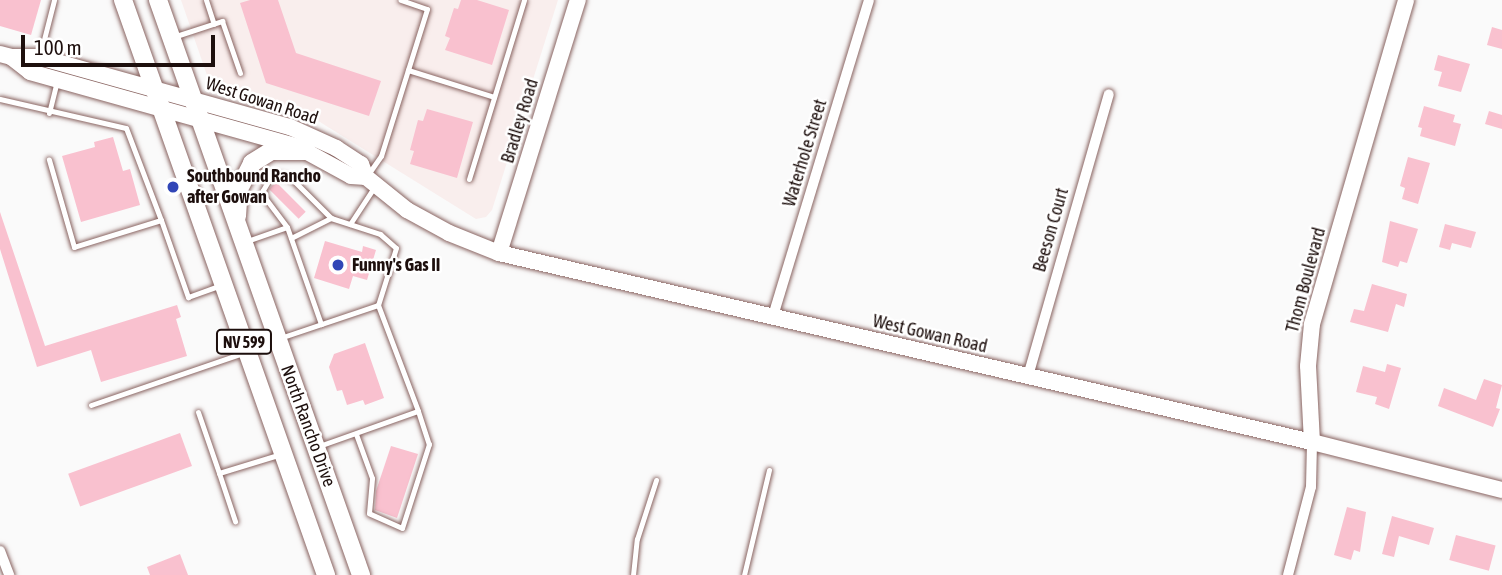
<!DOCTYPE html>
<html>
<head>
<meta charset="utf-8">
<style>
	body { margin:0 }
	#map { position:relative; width:1502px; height:575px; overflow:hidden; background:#fafafa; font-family:"Asap Condensed",sans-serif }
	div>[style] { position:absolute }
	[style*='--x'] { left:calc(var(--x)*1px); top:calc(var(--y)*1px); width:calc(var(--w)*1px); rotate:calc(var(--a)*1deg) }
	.built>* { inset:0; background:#f9eeed }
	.building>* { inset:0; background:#f9c1cf; transform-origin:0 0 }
	.roads { filter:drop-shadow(0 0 2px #896461) drop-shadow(0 0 2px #896461) }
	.lane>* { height:5px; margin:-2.5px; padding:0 2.5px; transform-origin:2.5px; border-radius:2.5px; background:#fff }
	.street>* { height:10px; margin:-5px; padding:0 5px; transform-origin:5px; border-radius:5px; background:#fff }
	.secondary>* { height:16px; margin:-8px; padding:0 8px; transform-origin:8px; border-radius:8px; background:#fff }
	.primary>* { height:18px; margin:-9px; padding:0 9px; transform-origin:9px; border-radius:9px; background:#fff }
	.dots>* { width:19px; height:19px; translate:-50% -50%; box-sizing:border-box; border:4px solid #fff; border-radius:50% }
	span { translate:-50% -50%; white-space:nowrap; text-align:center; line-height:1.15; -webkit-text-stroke:5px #fff; paint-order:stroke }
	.shield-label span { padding:2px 5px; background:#fff; border:2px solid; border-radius:5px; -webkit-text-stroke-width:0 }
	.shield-label { font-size:16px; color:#1d0f0d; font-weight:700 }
	.street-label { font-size:18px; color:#1d0f0d }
	.poi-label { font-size:18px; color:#1d0f0d; font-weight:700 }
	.left { translate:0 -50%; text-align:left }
	.scale { position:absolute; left:21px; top:35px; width:194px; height:32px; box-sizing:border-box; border:4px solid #1d0f0d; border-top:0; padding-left:9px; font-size:21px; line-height:24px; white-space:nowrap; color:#1d0f0d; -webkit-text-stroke:5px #fff; paint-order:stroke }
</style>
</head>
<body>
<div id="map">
	<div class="built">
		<i style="clip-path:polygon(181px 0,558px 0,492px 210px,486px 217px,476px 219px,299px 109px,209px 81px)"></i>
	</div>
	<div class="building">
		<i style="clip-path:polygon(0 0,41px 0,31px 35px,0 26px)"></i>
		<i style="clip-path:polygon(250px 0,278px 0,296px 53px,381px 81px,369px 116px,266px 83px,240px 3px)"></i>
		<i style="clip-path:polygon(461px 0,477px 0,509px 10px,492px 65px,445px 50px,450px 38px,445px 36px,454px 8px,458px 9px)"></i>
		<i style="clip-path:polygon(1492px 27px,1502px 30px,1502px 49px,1487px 45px)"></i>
		<i style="clip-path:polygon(1438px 55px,1470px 64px,1461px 92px,1438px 86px,1442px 72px,1434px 70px)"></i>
		<i style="clip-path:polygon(1424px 106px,1455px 115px,1453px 122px,1461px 124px,1455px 146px,1420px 136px,1422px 128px,1418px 127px)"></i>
		<i style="clip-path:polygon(427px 109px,473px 122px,457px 178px,410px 164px,414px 151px,410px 150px,418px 120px,423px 121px)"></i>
		<i style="clip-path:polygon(1489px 111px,1502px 115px,1502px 129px,1485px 124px)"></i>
		<i style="clip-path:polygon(113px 137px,123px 171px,130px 169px,140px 205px,81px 222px,62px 156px,95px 147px,94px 142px)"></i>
		<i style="clip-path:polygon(1408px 157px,1430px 163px,1418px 204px,1402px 199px,1405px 188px,1400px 186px)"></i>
		<i style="left:276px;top:182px;width:42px;height:10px;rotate:45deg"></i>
		<i style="clip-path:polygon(0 212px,45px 346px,177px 305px,181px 317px,176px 319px,187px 356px,101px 382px,91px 350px,37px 367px,0 249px)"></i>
		<i style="clip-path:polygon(1390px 221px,1418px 229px,1407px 263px,1400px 261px,1398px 267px,1382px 262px)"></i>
		<i style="clip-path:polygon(1445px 224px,1476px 232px,1471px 248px,1452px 243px,1450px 250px,1439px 247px)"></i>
		<i style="clip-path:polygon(325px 241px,362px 252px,363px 246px,376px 250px,367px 280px,353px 276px,349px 289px,314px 278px)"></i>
		<i style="clip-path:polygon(1372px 284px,1407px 294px,1404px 307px,1396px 304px,1388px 332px,1350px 322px,1354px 309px,1364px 311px)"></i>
		<i style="clip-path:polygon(365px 343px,384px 398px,365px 405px,363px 400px,347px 405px,342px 390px,337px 391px,329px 367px,334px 354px)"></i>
		<i style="clip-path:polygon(1387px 364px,1401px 368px,1389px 409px,1375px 404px,1377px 397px,1356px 392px,1363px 366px,1385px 372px)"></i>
		<i style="clip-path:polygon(1484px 379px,1502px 385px,1496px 408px,1500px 409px,1493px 427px,1438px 406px,1444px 388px,1476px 400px)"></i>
		<i style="left:180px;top:433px;width:35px;height:119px;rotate:70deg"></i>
		<i style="clip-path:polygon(391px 446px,418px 454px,397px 518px,375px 510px,376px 491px)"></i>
		<i style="clip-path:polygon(1347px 507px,1366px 512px,1360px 552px,1354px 550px,1351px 560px,1334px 555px)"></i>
		<i style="clip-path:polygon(1392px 516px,1434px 528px,1429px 545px,1399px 536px,1394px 557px,1382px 554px)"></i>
		<i style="left:1456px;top:535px;width:41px;height:26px;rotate:15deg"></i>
		<i style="clip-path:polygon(180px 554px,188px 575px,150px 575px,147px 567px)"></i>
	</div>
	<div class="roads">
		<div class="lane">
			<i style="--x:206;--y:0;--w:25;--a:72"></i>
			<i style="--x:173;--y:37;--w:52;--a:-18.1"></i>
			<i style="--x:222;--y:21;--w:55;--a:70.9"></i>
			<i style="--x:40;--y:55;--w:57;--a:-75.7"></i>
			<i style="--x:408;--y:70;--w:90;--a:17.4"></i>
			<i style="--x:0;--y:99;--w:129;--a:13"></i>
			<i style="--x:126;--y:128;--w:98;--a:69.2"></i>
			<i style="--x:161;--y:220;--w:91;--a:162.8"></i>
			<i style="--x:74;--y:247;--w:91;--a:-106"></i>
			<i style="--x:49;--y:113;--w:32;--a:-76"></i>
			<i style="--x:369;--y:173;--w:21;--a:-55"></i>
			<i style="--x:381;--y:156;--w:154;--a:-72.6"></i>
			<i style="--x:427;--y:9;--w:28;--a:-161"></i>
			<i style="--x:469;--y:179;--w:187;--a:-72.9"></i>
			<i style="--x:161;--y:220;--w:82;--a:70.7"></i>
			<i style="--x:188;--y:297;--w:35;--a:-20"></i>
			<i style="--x:350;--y:224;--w:45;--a:-56.7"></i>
			<i style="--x:287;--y:227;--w:36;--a:-127"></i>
			<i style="--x:265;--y:198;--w:8;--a:-104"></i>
			<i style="--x:263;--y:190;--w:14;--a:-60"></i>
			<i style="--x:270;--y:178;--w:10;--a:-17"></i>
			<i style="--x:280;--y:175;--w:13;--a:18"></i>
			<i style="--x:292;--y:179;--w:55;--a:45"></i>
			<i style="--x:291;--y:238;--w:45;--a:-26.6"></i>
			<i style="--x:331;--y:218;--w:52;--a:18.1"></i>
			<i style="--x:380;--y:234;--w:21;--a:41"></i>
			<i style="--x:396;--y:248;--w:60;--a:107.5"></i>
			<i style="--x:247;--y:241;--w:42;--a:-19.3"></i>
			<i style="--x:287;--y:227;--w:103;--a:70.7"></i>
			<i style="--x:280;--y:338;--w:103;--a:-18.6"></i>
			<i style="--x:378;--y:305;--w:113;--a:69.3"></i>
			<i style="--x:91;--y:405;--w:161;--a:-18.9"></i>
			<i style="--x:198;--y:412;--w:65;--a:71"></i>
			<i style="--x:219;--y:473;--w:65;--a:-17"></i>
			<i style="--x:319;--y:446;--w:105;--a:-19.5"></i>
			<i style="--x:418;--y:411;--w:35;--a:72"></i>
			<i style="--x:429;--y:444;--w:88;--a:107.8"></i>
			<i style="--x:402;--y:528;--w:36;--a:-156"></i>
			<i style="--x:369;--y:513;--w:35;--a:-85"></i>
			<i style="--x:372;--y:478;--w:47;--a:-110"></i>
			<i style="--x:219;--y:473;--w:51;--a:71.6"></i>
			<i style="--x:633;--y:575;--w:36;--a:-84"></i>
			<i style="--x:637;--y:539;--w:62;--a:-72.1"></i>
			<i style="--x:744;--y:575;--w:108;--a:-76.6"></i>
		</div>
		<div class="street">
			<i style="--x:773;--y:316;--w:330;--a:-73.1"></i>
			<i style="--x:1028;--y:376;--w:293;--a:-74"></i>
			<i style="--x:0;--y:551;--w:26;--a:69"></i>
			<i style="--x:1288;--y:575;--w:91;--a:-75.4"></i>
			<i style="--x:1311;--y:487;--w:45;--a:-88.7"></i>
		</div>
		<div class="secondary">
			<i style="--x:0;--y:54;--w:11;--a:15"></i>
			<i style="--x:11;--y:57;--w:24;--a:38"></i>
			<i style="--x:30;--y:72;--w:278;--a:15.6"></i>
			<i style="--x:298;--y:147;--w:60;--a:28.7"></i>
			<i style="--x:351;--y:176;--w:15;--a:4"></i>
			<i style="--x:11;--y:57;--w:28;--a:0"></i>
			<i style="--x:39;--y:57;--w:261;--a:15.6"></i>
			<i style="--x:290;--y:127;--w:51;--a:24.5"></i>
			<i style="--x:336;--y:148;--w:30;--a:33"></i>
			<i style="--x:361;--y:164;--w:14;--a:69"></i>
			<i style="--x:366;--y:177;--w:53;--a:38.8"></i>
			<i style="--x:407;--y:210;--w:48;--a:28.7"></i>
			<i style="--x:449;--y:233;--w:54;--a:21.8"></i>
			<i style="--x:499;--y:253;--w:835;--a:13.09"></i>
			<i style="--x:1312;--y:442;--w:196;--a:14.2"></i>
			<i style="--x:499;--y:253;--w:265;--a:-72.7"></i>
			<i style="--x:1312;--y:442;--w:76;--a:-93"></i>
			<i style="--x:1308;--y:366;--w:42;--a:-84.6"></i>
			<i style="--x:1312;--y:324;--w:337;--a:-73.8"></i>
		</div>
		<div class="primary">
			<i style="--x:123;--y:0;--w:610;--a:70.55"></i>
			<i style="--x:158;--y:0;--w:610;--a:70.55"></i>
			<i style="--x:237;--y:216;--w:27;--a:-86"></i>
			<i style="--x:239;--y:189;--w:29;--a:-63"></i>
			<i style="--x:252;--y:163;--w:22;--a:-32"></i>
			<i style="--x:271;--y:151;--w:36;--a:0"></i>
		</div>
	</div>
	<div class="dots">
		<i style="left:173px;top:187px;background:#3146b7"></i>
		<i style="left:338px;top:265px;background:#3146b7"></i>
	</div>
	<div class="shield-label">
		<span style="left:244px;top:342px">NV 599</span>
	</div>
	<div class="street-label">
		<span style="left:262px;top:101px;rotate:18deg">West Gowan Road</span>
		<span style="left:520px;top:121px;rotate:-73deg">Bradley Road</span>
		<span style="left:805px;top:153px;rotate:-73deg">Waterhole Street</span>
		<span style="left:1051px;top:230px;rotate:-74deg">Beeson Court</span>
		<span style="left:1306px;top:280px;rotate:-75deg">Thom Boulevard</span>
		<span style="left:930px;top:334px;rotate:13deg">West Gowan Road</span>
		<span style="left:308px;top:426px;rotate:70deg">North Rancho Drive</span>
	</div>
	<div class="poi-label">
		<span class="left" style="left:187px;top:187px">Southbound Rancho<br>after Gowan</span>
		<span class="left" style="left:352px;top:265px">Funny's Gas II</span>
	</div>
	<div class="scale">100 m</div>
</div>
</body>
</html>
